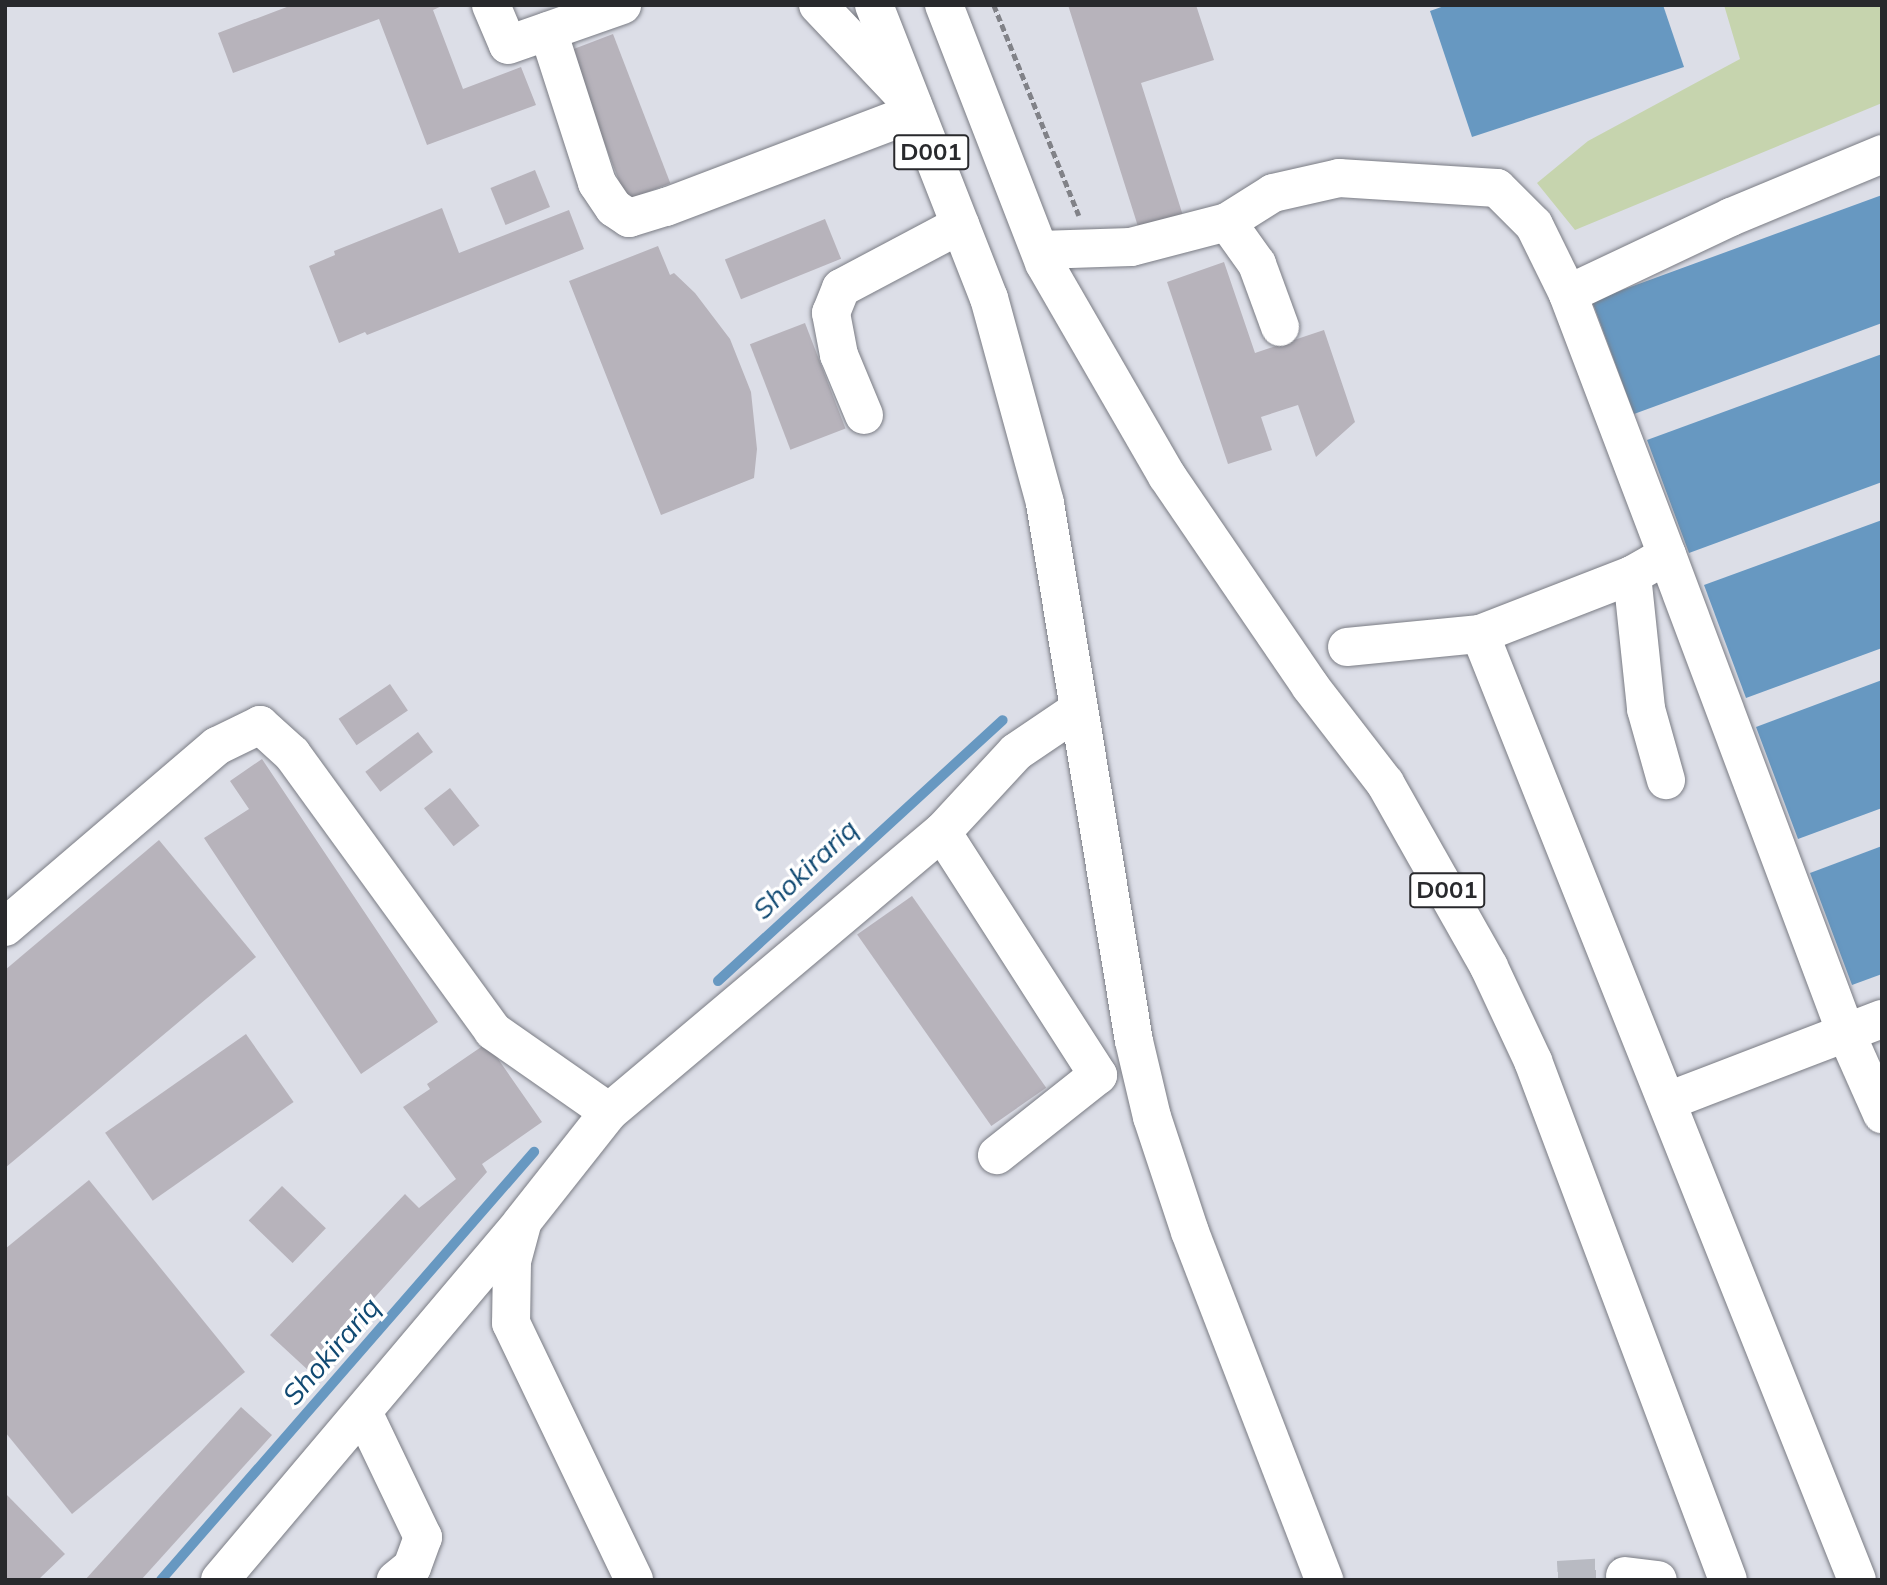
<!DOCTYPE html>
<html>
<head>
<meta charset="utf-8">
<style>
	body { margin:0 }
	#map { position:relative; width:1887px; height:1585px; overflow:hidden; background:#dcdee7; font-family:Mulish,sans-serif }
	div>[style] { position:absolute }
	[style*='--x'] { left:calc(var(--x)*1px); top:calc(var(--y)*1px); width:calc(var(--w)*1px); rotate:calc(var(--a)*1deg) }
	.green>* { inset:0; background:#c6d4ae }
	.water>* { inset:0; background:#6798c1 }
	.stream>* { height:10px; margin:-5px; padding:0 5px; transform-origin:5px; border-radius:5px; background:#6798c1 }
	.building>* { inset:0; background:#b7b3bb; transform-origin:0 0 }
	.highway-tunnel>* { height:38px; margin-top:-19px; transform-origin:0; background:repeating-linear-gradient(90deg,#b8bac2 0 38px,transparent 0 57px) }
	.path>* { height:4.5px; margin-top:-2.25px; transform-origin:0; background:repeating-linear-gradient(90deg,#818288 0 7px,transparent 0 10.5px) }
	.roads { filter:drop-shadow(0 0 2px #7a7c84) drop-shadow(0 0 2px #7a7c84) }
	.minor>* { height:38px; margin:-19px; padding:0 19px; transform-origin:19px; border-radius:19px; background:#fff }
	.highway>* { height:38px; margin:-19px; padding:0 19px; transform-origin:19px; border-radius:19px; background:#fff }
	span { translate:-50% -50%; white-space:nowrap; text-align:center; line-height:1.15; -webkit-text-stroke:7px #fff; paint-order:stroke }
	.shield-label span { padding:2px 5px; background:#fff; border:2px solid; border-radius:5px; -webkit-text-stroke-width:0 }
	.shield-label { font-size:24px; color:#28292c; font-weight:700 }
	.water-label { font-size:28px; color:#104972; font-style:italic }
	.frame { position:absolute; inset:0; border:7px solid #28292c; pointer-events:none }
</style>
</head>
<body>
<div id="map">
	<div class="green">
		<i style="clip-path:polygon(1724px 5px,1882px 5px,1882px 103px,1575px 230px,1537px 183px,1588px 141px,1740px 59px)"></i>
	</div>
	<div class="water">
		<i style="clip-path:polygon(1447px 5px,1663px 5px,1684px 67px,1472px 137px,1430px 11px)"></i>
		<i style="clip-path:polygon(1882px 195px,1882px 323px,1634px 414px,1592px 301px)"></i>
		<i style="clip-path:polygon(1882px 354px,1882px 482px,1689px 553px,1647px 440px)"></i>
		<i style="clip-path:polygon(1882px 520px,1882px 648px,1746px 698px,1704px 585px)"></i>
		<i style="clip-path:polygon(1882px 680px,1882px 808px,1798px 839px,1756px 727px)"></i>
		<i style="clip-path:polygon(1882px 846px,1882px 974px,1852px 985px,1810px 873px)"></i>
	</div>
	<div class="stream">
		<i style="--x:718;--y:981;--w:386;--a:-42.5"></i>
		<i style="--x:161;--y:1580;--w:568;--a:-48.93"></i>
	</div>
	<div class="building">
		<i style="clip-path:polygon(292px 5px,444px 5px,433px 10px,463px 89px,521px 67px,536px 105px,427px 145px,379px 19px,233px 73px,218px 33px)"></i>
		<i style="clip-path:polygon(1068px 5px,1196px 5px,1214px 60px,1141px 83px,1185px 222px,1141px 236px)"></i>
		<i style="left:613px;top:34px;width:160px;height:47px;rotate:69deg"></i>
		<i style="left:535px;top:170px;width:40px;height:48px;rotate:68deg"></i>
		<i style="clip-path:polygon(442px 208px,459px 253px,569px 210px,584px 249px,367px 335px,365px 332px,339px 343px,309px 266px,335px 255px,334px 251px)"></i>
		<i style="left:825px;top:219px;width:43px;height:108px;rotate:68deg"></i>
		<i style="clip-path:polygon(658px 246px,670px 275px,674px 273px,695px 293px,730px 339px,751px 392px,757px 449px,754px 478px,661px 515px,569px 281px)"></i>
		<i style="clip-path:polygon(1224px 262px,1255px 353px,1324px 330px,1355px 422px,1316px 457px,1298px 405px,1261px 417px,1272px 450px,1228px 464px,1167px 282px)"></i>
		<i style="left:805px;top:323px;width:113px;height:59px;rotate:69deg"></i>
		<i style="left:390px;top:684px;width:32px;height:62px;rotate:56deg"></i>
		<i style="left:418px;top:732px;width:25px;height:66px;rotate:53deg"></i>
		<i style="clip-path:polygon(262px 759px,438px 1022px,361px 1074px,204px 838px,249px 809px,230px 781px)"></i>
		<i style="left:450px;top:788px;width:48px;height:33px;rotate:52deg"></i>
		<i style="clip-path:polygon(159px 840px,256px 957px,5px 1168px,5px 970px)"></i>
		<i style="left:912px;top:896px;width:234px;height:67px;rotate:55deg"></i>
		<i style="left:246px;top:1034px;width:83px;height:172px;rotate:55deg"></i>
		<i style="clip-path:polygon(487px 1043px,542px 1122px,482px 1164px,487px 1172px,309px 1371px,270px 1335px,405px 1194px,419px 1208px,456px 1179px,403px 1107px,430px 1089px,427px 1084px)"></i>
		<i style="clip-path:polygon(89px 1180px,245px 1372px,72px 1514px,5px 1432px,5px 1249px)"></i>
		<i style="left:282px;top:1186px;width:61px;height:48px;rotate:44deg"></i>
		<i style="clip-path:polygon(241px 1407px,272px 1435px,141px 1580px,85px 1580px)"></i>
		<i style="clip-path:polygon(5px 1493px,65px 1554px,38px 1580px,5px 1580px)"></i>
	</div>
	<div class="highway-tunnel">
		<i style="--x:1558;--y:1580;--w:67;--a:-3.4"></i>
	</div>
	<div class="path">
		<i style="--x:994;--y:5;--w:227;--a:68"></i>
	</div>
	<div class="roads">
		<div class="minor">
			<i style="--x:491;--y:5;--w:43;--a:67"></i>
			<i style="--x:508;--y:45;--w:121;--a:-19.3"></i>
			<i style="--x:818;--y:5;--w:138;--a:46.5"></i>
			<i style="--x:548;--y:31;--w:160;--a:72.1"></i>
			<i style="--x:597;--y:183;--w:30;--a:56"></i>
			<i style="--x:614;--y:208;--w:18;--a:34"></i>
			<i style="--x:629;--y:218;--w:39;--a:-17"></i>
			<i style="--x:666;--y:207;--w:267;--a:-20.8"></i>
			<i style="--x:1227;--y:222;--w:54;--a:-32.2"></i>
			<i style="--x:1273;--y:193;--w:68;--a:-12.8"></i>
			<i style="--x:1339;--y:178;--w:158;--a:3.6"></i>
			<i style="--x:1497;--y:188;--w:52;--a:45"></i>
			<i style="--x:1534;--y:225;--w:77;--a:63.8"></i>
			<i style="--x:1040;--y:250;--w:91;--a:-1.9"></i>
			<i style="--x:1131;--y:247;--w:99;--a:-14.6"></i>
			<i style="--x:1227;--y:222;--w:52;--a:54.5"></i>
			<i style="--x:1257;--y:264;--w:67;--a:69.9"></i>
			<i style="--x:864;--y:415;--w:65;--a:-112.6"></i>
			<i style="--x:839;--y:355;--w:43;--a:-100.8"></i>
			<i style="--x:831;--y:313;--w:27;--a:-68"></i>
			<i style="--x:841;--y:288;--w:135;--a:-27.9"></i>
			<i style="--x:1667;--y:555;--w:510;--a:69.47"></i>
			<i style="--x:1846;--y:1033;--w:89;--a:66"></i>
			<i style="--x:1632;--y:575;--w:135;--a:84"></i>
			<i style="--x:1646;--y:709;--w:74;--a:74.3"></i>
			<i style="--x:1480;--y:634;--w:1018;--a:68.27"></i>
			<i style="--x:1347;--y:647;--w:134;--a:-5.6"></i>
			<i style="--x:1480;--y:634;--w:163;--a:-21.2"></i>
			<i style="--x:1632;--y:575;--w:40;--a:-29.7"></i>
			<i style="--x:1667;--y:555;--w:279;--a:-110.8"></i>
			<i style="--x:1568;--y:294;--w:180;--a:-25.3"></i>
			<i style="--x:1731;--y:217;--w:164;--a:-22.6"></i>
			<i style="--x:942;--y:832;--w:289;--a:57.3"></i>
			<i style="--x:1098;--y:1075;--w:129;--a:141.6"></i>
			<i style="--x:5;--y:927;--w:279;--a:-40.5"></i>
			<i style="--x:217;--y:746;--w:48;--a:-26"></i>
			<i style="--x:260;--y:725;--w:43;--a:42.2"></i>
			<i style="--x:292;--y:754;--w:342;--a:54"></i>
			<i style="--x:493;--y:1031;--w:141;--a:34.9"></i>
			<i style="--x:1668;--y:1101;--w:229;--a:-21"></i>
			<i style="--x:522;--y:1224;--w:39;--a:105"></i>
			<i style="--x:512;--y:1262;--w:61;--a:90.9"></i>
			<i style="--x:511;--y:1323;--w:285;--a:64.4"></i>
			<i style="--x:363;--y:1412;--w:139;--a:64.4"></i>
			<i style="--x:423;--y:1537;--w:32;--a:110"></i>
			<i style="--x:412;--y:1567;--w:21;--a:141"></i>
			<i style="--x:220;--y:1580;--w:468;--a:-49.8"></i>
			<i style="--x:522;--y:1222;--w:140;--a:-51.7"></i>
			<i style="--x:609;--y:1112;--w:435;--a:-40.1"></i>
			<i style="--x:942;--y:832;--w:109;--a:-47.2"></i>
			<i style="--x:1016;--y:752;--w:75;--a:-34.1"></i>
		</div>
		<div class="highway">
			<i style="--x:874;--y:5;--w:315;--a:68.6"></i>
			<i style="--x:989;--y:298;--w:213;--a:74.7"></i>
			<i style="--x:1045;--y:503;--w:545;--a:80.61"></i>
			<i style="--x:1134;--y:1041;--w:78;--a:76.7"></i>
			<i style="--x:1152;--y:1117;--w:121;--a:71.7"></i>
			<i style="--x:1190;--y:1232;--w:373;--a:68.9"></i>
			<i style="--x:944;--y:5;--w:277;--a:68.8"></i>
			<i style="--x:1044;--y:263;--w:246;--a:60"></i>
			<i style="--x:1167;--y:476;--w:254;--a:55.7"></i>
			<i style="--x:1310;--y:686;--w:123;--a:52.3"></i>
			<i style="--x:1385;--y:783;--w:211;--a:60.5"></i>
			<i style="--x:1489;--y:967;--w:104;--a:64.9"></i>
			<i style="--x:1533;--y:1061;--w:554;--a:69.41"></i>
			<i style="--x:1625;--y:1576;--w:33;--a:7"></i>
		</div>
	</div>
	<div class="shield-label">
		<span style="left:931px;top:152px">D001</span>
		<span style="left:1447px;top:890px">D001</span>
	</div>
	<div class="water-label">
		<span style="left:805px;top:869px;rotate:-43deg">Shokirariq</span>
		<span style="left:331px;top:1351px;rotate:-49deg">Shokirariq</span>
	</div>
	<div class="frame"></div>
</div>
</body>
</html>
